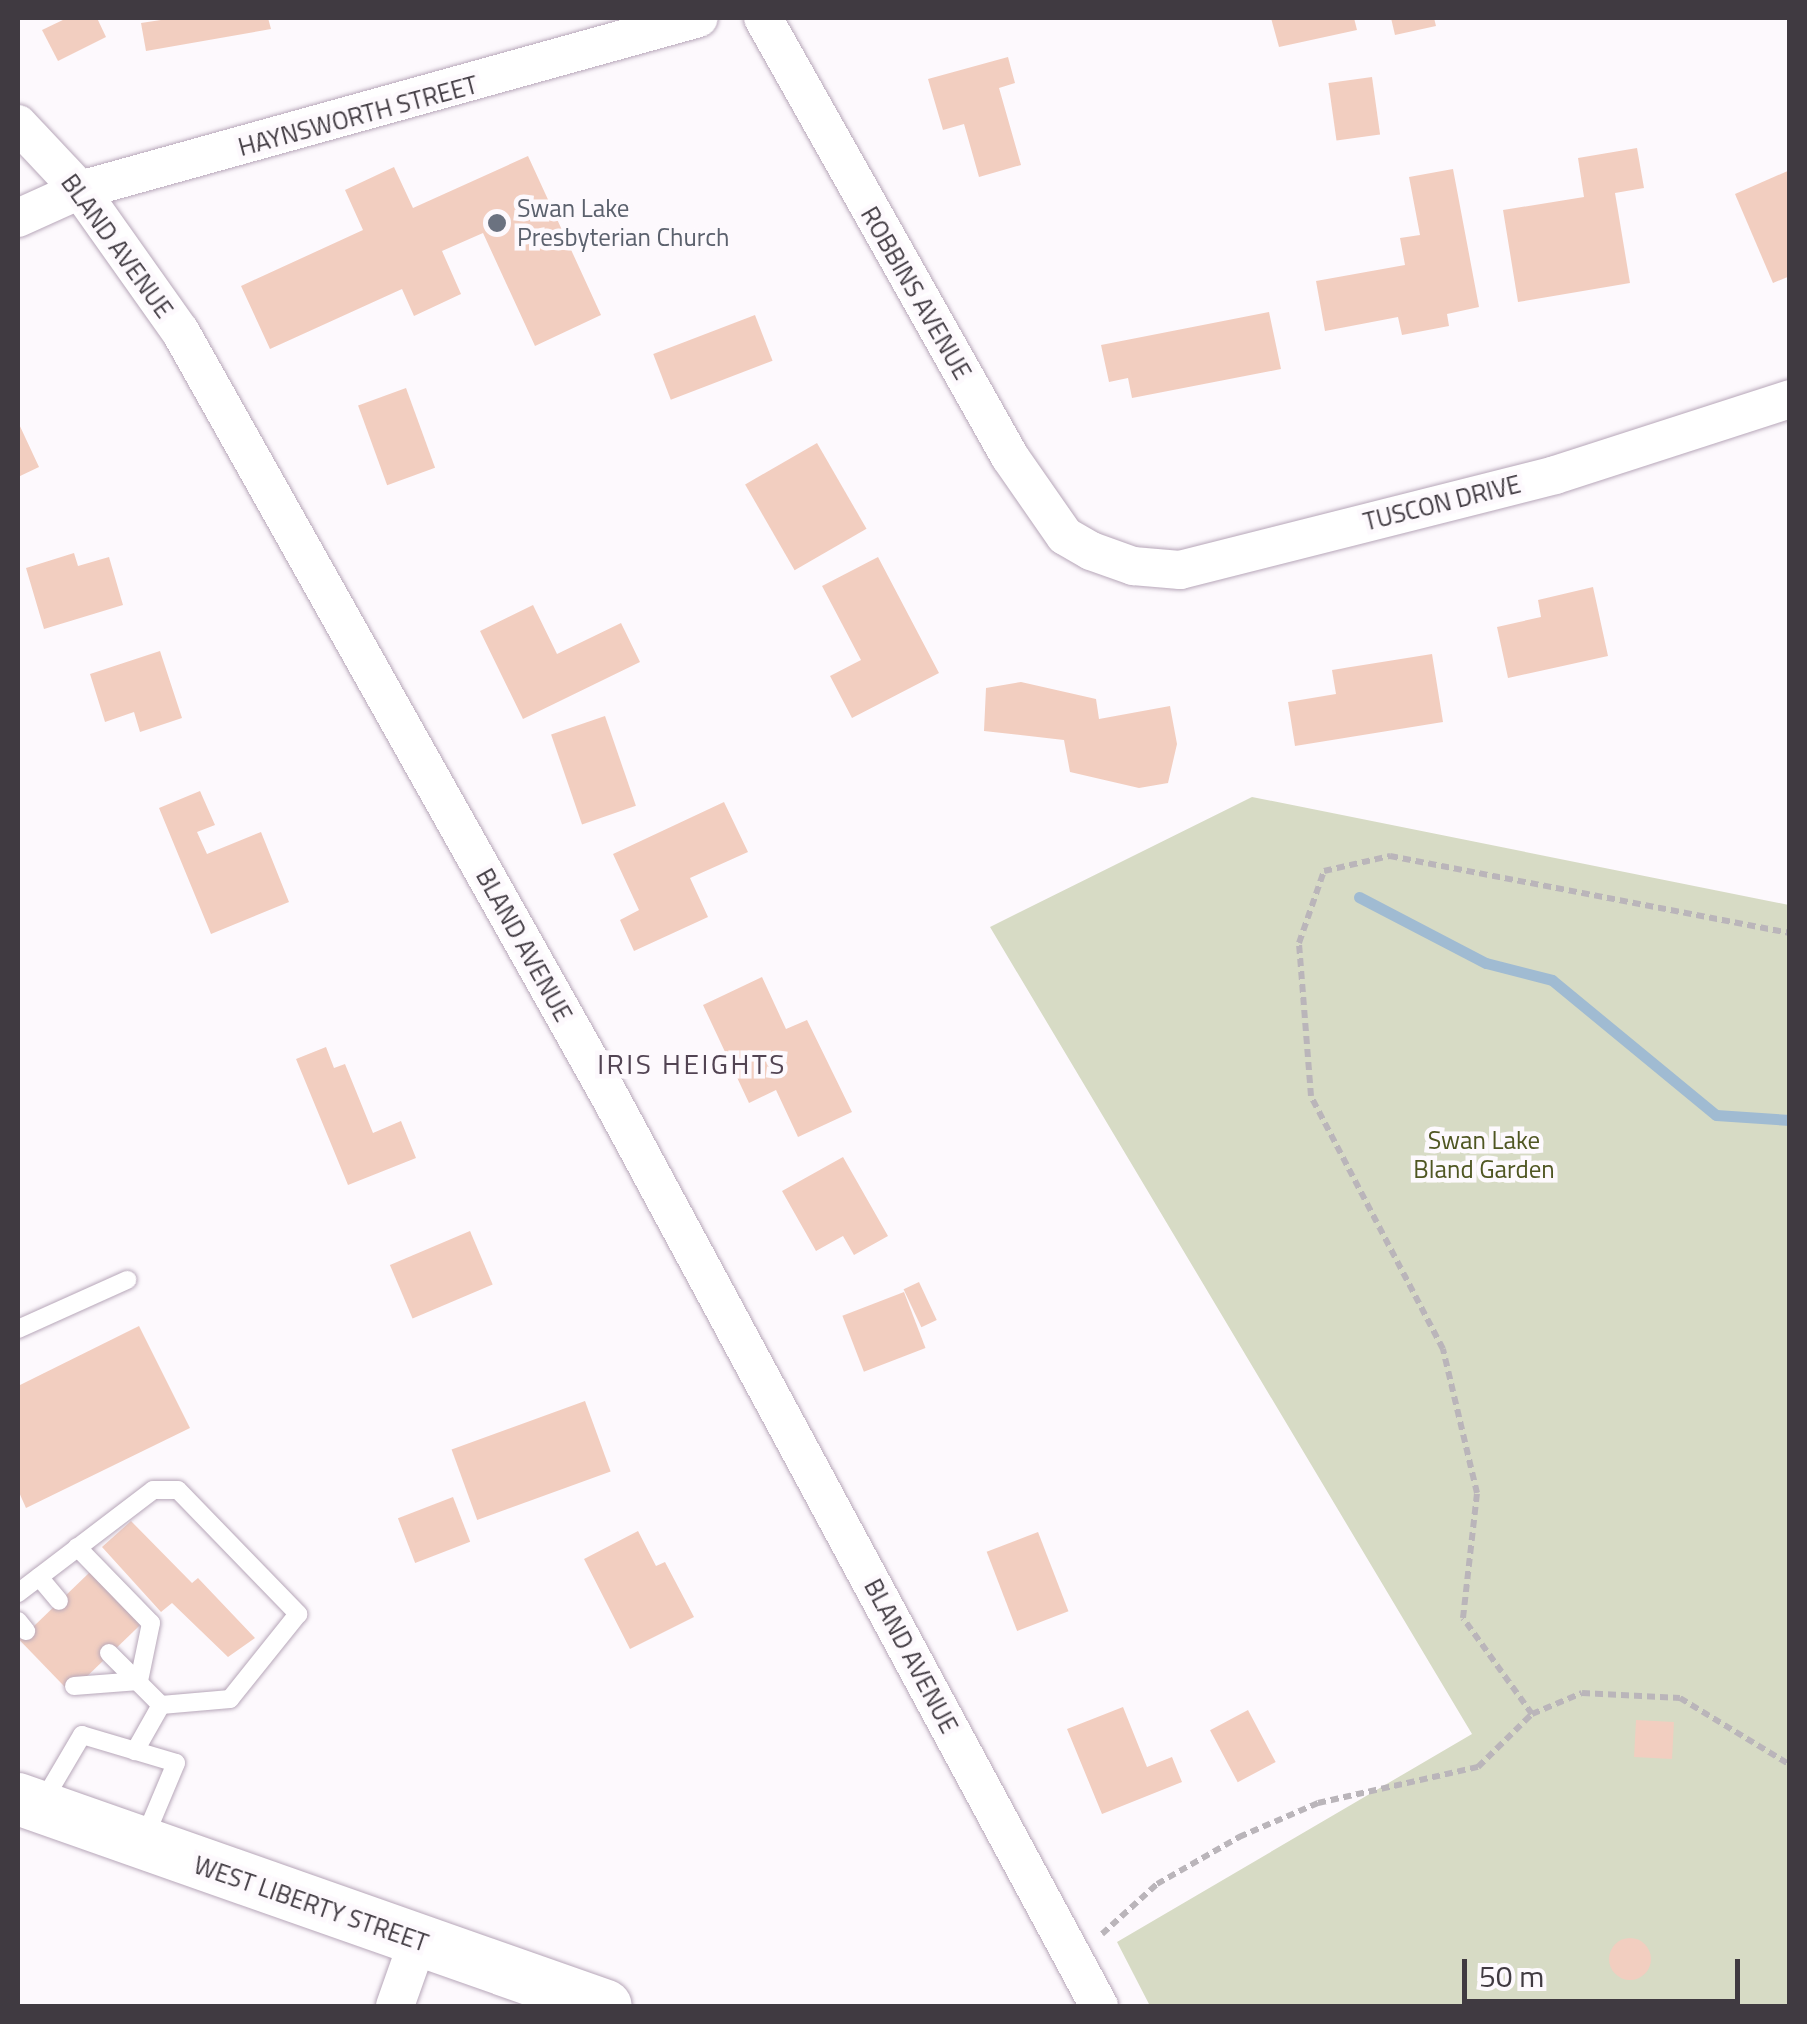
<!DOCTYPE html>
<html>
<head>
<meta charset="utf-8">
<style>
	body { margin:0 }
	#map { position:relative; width:1807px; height:2024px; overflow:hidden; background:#fdf9fd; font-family:"Titillium Web",sans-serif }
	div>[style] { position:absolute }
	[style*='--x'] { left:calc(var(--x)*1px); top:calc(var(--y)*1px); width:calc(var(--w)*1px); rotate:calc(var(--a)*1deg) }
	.green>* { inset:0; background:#d7dbc5 }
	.stream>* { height:11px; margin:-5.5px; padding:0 5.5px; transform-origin:5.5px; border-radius:5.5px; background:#a0bbd2 }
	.building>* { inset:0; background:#f2cec0; transform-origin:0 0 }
	.round { border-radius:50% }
	.path>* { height:6px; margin-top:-3px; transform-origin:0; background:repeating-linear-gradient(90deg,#bab5ba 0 8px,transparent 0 13px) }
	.roads { filter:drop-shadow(0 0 2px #b7a7b9) drop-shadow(0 0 2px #b7a7b9) }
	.lane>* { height:18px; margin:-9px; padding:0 9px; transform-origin:9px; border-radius:9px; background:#fff }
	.street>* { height:38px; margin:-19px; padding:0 19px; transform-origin:19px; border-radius:19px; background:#fff }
	.secondary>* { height:52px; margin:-26px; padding:0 26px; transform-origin:26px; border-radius:26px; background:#fff }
	.dots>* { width:28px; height:28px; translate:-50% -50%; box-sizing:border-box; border:5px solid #fdf9fd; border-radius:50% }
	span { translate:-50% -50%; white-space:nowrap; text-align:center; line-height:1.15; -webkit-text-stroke:9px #fdf9fd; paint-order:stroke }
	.street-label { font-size:25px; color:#403a41 }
	.worship-label { font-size:25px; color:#5b616d }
	.left { translate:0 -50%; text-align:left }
	.park-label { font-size:25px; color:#4f5622 }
	.neighbourhood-label { font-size:28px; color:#524453; letter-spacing:2.5px }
	.frame { position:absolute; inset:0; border:20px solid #403a41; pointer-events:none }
	.scale { position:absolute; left:1462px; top:1959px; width:278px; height:45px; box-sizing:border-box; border:5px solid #403a41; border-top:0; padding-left:12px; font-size:30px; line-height:35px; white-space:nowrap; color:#403a41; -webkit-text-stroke:8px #fdf9fd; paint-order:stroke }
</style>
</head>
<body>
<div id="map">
	<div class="green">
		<i style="clip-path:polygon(1252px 797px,1789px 905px,1789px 2006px,1150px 2006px,1117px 1942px,1472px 1734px,990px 927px)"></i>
	</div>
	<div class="stream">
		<i style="--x:1359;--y:897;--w:143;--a:27.5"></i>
		<i style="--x:1486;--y:963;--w:68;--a:14.4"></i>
		<i style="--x:1552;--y:980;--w:212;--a:39.5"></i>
		<i style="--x:1716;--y:1115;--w:74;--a:3.9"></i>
	</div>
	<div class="building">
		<i style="clip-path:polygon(67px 18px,97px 18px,106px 37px,58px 61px,42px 30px)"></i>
		<i style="clip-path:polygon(174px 18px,268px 18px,271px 29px,146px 51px,141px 23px)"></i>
		<i style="clip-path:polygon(1271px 18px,1354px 18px,1357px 30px,1279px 47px)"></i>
		<i style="clip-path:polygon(1391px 18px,1434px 18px,1436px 26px,1395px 35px)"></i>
		<i style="clip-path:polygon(1008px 57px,1015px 83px,999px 88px,1021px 165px,979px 177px,964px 124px,943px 130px,928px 79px)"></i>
		<i style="left:1372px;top:77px;width:58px;height:44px;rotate:82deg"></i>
		<i style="clip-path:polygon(1637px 148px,1644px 188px,1615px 193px,1630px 283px,1518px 302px,1503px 210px,1584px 197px,1578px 158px)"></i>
		<i style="clip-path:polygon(528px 156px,601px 315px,535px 346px,483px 233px,442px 251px,461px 294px,414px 316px,402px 289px,270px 349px,241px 286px,363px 230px,345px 190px,394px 167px,413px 208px)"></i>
		<i style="clip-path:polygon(1453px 169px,1479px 307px,1447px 314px,1449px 326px,1402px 335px,1398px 317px,1325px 331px,1316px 281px,1405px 265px,1400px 238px,1420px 235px,1409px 177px)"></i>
		<i style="clip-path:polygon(1790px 170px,1790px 276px,1773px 283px,1735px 194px)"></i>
		<i style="clip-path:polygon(1269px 312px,1281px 369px,1132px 398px,1128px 378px,1109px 382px,1101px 345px)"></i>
		<i style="left:755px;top:315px;width:49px;height:109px;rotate:69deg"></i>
		<i style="left:406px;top:388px;width:85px;height:51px;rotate:70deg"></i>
		<i style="clip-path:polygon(18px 422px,39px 467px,18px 477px)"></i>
		<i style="left:817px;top:443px;width:99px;height:83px;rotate:60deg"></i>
		<i style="clip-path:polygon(74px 553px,78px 566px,109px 557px,123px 605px,44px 629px,26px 568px)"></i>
		<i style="clip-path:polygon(878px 557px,939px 673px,852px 718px,830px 676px,861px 660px,822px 586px)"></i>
		<i style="clip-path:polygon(1593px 587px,1608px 656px,1508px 678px,1497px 627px,1541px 617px,1538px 600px)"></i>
		<i style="clip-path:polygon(533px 605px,557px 654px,621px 623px,640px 662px,523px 719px,480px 631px)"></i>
		<i style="clip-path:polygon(160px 651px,182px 718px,140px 732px,134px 712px,105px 722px,90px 674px)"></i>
		<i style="clip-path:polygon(1432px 654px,1443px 722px,1295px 746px,1288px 702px,1336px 694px,1332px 670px)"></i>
		<i style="clip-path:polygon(1021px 682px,1096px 699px,1099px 719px,1170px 706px,1177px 744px,1168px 783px,1139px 788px,1070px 772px,1064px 740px,984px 731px,986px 688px)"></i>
		<i style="left:605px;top:716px;width:95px;height:57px;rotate:71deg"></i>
		<i style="clip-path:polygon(200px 791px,215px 825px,197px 832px,207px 854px,261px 832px,289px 902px,211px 934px,159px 808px)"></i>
		<i style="clip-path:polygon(724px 802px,748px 852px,690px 878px,708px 917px,634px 951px,620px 920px,639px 910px,613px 854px)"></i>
		<i style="clip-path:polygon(762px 977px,786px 1029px,807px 1020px,852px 1112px,798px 1137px,776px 1090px,749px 1103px,703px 1005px)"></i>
		<i style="clip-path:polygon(326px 1047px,334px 1068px,345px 1064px,373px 1133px,401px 1121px,416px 1158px,348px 1185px,296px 1059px)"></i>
		<i style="clip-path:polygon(843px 1157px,888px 1236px,854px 1255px,843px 1236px,816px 1251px,782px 1191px)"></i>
		<i style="left:470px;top:1231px;width:58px;height:87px;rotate:67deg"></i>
		<i style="left:919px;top:1282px;width:42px;height:17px;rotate:65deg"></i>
		<i style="left:904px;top:1292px;width:60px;height:66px;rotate:69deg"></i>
		<i style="clip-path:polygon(139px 1326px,190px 1428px,26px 1508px,18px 1490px,18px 1386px)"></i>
		<i style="left:585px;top:1401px;width:75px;height:142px;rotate:70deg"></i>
		<i style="left:453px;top:1497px;width:48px;height:59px;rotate:69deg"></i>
		<i style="clip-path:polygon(131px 1521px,192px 1583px,198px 1578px,255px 1638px,228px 1657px,172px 1603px,161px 1612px,102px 1547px)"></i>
		<i style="clip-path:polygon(638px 1531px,656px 1566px,665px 1562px,694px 1617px,630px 1649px,584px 1559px)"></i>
		<i style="left:1038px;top:1532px;width:85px;height:55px;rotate:69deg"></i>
		<i style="left:90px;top:1572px;width:73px;height:98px;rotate:46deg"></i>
		<i style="clip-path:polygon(1123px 1707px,1147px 1767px,1172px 1757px,1182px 1782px,1102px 1814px,1067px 1729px)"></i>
		<i style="left:1248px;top:1710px;width:59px;height:43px;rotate:62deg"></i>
		<i style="left:1636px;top:1720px;width:38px;height:37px;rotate:3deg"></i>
		<i class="round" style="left:1609px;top:1938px;width:42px;height:42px"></i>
	</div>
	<div class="path">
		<i style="--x:1532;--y:1714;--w:118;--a:-125.7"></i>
		<i style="--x:1463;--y:1618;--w:126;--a:-83.6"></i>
		<i style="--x:1477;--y:1493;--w:148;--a:-103.3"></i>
		<i style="--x:1443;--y:1349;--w:285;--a:-117.6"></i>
		<i style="--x:1311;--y:1096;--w:153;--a:-94.5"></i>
		<i style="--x:1299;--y:943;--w:76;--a:-70.9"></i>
		<i style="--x:1324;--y:871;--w:68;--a:-12.8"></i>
		<i style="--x:1390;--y:856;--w:407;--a:10.9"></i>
		<i style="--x:1102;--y:1934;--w:74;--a:-42.3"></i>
		<i style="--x:1157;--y:1884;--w:95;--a:-29.8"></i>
		<i style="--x:1239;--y:1837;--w:86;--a:-23.3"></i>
		<i style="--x:1318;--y:1803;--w:164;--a:-12.7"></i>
		<i style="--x:1478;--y:1767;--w:76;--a:-44.5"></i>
		<i style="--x:1532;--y:1714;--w:54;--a:-22.8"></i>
		<i style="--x:1582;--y:1693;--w:98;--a:2.9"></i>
		<i style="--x:1680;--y:1698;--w:129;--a:31.3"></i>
	</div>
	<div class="roads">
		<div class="lane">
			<i style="--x:18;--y:1329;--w:120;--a:-24.2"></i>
			<i style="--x:77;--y:1547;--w:106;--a:45.8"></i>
			<i style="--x:151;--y:1623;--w:59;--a:101.7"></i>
			<i style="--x:39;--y:1577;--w:31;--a:50"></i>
			<i style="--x:18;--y:1593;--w:170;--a:-37.3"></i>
			<i style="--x:153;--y:1490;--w:25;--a:0"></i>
			<i style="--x:178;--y:1490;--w:173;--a:45.9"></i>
			<i style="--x:298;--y:1614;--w:109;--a:128.7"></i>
			<i style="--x:230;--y:1699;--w:69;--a:175"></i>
			<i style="--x:18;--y:1621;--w:13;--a:51"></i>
			<i style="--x:109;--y:1653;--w:74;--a:45"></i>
			<i style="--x:161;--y:1705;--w:53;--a:119.5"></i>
			<i style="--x:74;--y:1686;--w:65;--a:-4.4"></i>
			<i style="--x:42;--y:1803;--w:79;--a:-59.5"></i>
			<i style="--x:82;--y:1735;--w:98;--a:16.6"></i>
			<i style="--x:176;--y:1763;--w:82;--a:112.8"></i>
		</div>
		<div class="street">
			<i style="--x:763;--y:18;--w:504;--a:60.64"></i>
			<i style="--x:1010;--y:457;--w:96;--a:55.2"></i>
			<i style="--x:1065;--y:536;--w:30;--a:30"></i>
			<i style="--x:1091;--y:551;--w:45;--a:19.7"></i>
			<i style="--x:1133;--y:566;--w:47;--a:4.9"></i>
			<i style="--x:1180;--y:570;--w:387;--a:-14.2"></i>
			<i style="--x:1555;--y:475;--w:247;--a:-17.9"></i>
			<i style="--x:18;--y:124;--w:91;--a:46.8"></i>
			<i style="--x:80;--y:190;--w:173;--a:54.7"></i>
			<i style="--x:180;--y:331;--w:878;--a:60.69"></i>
			<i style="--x:610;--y:1097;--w:1032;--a:61.72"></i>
			<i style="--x:18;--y:218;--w:68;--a:-24.3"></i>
			<i style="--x:80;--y:190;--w:642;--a:-15.53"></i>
			<i style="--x:395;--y:2006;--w:69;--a:-70.5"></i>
		</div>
		<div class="secondary">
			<i style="--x:18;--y:1799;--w:623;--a:19.39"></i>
		</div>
	</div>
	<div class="dots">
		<i style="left:497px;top:223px;background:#6b7280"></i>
	</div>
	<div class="street-label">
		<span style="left:358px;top:116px;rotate:-15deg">HAYNSWORTH STREET</span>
		<span style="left:117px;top:246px;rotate:54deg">BLAND AVENUE</span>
		<span style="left:916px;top:293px;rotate:60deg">ROBBINS AVENUE</span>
		<span style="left:1442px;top:503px;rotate:-14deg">TUSCON DRIVE</span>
		<span style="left:524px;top:945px;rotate:61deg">BLAND AVENUE</span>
		<span style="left:911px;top:1656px;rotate:62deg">BLAND AVENUE</span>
		<span style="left:311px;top:1904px;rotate:19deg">WEST LIBERTY STREET</span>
	</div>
	<div class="worship-label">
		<span class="left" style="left:517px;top:223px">Swan Lake<br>Presbyterian Church</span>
	</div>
	<div class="park-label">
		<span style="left:1484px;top:1155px">Swan Lake<br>Bland Garden</span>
	</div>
	<div class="neighbourhood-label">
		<span style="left:692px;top:1064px">IRIS HEIGHTS</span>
	</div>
	<div class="frame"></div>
	<div class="scale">50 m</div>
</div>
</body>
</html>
